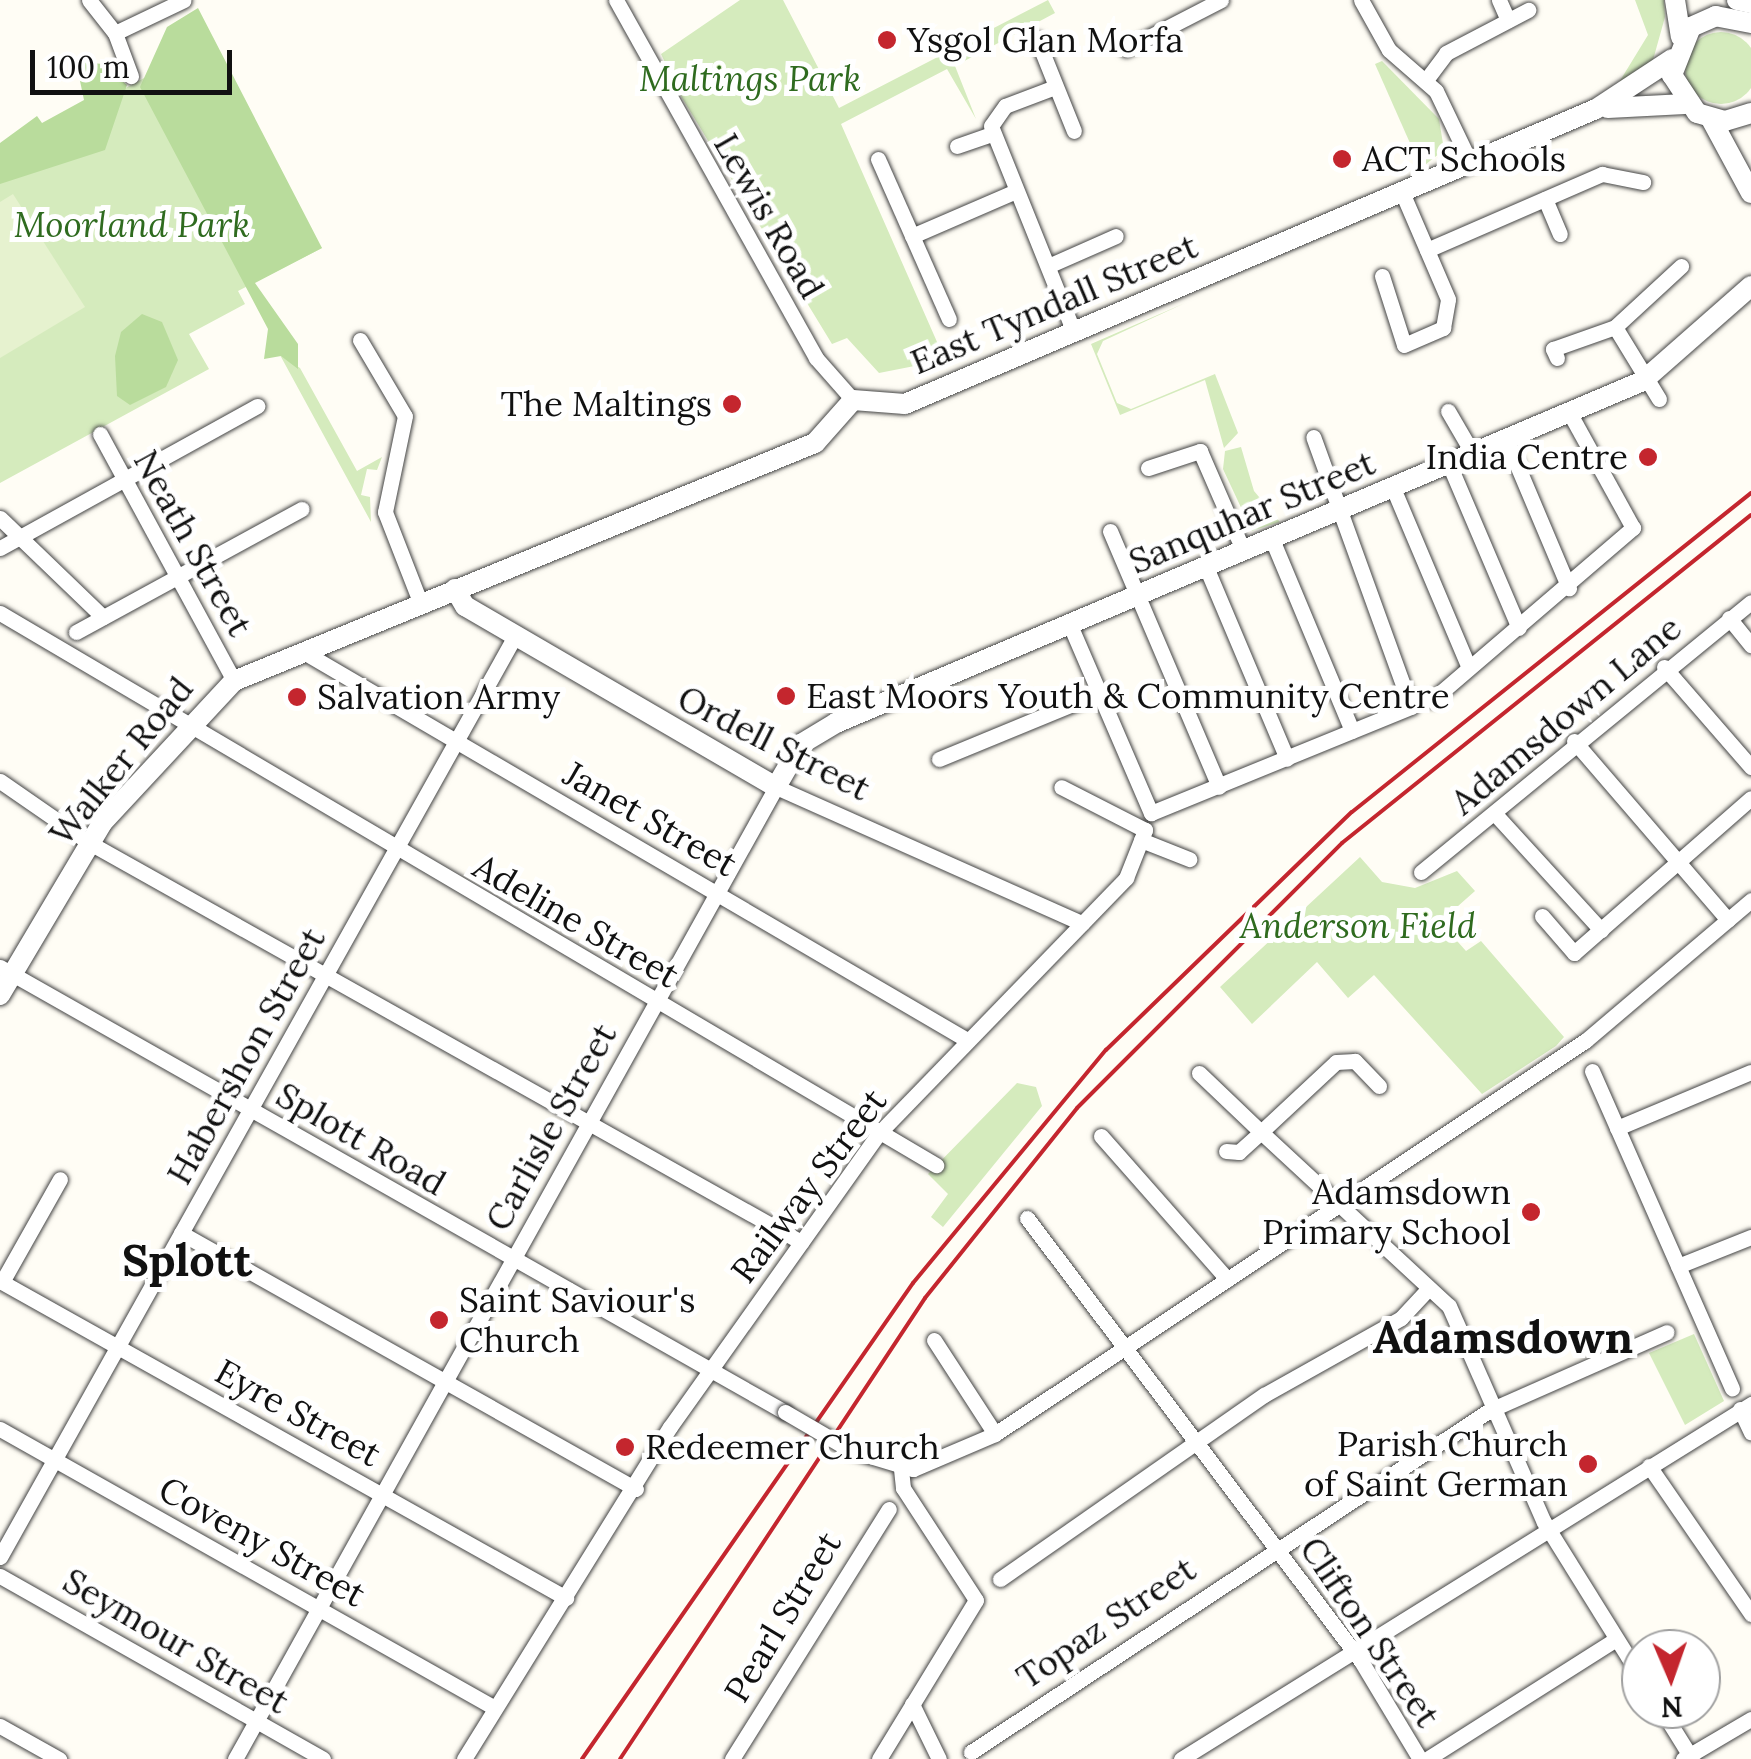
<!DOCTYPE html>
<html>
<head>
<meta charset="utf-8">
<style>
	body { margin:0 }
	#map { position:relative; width:1751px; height:1759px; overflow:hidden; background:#fffdf5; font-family:Lora,serif }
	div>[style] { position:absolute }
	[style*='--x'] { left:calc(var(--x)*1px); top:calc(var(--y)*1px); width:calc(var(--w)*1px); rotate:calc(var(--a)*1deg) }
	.green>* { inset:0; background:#d5ebbd }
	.round { border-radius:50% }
	.forest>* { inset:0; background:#b9dc9c }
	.pitch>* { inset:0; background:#e6f2cf }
	.roads { filter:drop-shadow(0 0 2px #444) drop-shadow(0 0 2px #444) }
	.minor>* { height:15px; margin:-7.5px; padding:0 7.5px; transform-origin:7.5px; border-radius:7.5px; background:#fff }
	.tertiary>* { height:20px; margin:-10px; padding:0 10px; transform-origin:10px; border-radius:10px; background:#fff }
	.rail>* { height:4px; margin:-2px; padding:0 2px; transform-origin:2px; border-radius:2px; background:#c4262e }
	.bridges { filter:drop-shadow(0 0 2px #444) drop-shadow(0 0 2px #444) }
	.minor-bridge>* { height:15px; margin:-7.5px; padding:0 7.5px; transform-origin:7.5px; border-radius:7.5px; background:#fff }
	.dots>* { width:28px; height:28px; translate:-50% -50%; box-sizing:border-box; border:5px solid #fff; border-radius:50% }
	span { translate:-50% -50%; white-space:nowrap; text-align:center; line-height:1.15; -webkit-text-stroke:10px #fff; paint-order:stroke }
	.poi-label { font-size:35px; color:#111 }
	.left { translate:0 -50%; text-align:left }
	.right { translate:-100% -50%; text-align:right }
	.park-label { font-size:35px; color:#2f6b1f; font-style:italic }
	.street-label { font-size:35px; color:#111 }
	.district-label { font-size:45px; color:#111; font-weight:700 }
	.north { position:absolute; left:1621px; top:1629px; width:100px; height:100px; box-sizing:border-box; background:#fff; border:2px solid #a0a0a0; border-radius:50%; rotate:178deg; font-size:28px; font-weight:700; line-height:40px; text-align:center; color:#111 }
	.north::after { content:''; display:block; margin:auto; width:35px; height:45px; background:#c4262e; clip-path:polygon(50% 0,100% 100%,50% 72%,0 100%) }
	.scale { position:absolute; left:30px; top:50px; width:202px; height:45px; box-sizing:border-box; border:5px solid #111; border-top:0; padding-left:12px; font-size:30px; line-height:35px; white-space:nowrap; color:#111; -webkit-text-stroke:8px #fff; paint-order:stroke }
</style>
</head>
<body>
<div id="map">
	<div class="green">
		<i style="clip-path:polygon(740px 0,783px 0,839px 108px,1048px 0,1055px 13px,955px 66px,976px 119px,947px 69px,841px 124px,945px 360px,879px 373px,847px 338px,832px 344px,682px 98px,661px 54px)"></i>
		<i style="clip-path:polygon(1635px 0,1664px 0,1665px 17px,1653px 60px,1618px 84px,1648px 35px)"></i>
		<i class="round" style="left:1685px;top:32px;width:72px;height:72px"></i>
		<i style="clip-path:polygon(1382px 61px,1439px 119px,1444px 150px,1421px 168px,1375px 64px)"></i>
		<i style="clip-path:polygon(146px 77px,322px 248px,238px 291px,245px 304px,189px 334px,209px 369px,0 483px,0 155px)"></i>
		<i style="clip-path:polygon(1185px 303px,1103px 341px,1097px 354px,1117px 403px,1131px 409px,1215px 374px,1238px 433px,1224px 448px,1205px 380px,1120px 415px,1091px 344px)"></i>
		<i style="clip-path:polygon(280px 355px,300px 368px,357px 471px,382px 457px,377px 470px,367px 469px,361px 495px,370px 497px,371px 522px)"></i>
		<i style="clip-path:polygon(1241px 447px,1254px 491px,1280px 522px,1252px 531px,1223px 469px,1225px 451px)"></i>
		<i style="clip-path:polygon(1360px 857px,1382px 882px,1415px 888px,1457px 871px,1475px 891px,1440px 922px,1466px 951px,1481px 941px,1564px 1037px,1556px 1046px,1482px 1094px,1374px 975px,1348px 998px,1317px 962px,1252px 1024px,1220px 987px)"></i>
		<i style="clip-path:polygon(1017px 1083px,1036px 1087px,1042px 1106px,943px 1227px,931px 1217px,948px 1194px,928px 1174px)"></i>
		<i style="clip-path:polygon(1694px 1334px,1724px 1401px,1685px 1425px,1649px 1353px)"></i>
	</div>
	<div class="forest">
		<i style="clip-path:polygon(198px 8px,322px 248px,255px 283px,298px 344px,298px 369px,281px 356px,264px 359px,268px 329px,140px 87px,167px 27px)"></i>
		<i style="clip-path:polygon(76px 62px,104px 64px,127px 85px,105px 150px,0 184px,0 143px,37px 116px,42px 123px,84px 100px)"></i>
		<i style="clip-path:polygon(142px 314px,162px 322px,178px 360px,166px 387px,130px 405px,117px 396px,115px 356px,121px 332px)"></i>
	</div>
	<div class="pitch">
		<i style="clip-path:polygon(13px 194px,85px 307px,0 358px,0 202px)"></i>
	</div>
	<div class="roads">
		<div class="minor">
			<i style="--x:89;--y:0;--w:42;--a:51.8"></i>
			<i style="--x:616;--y:0;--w:410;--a:60.8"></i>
			<i style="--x:816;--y:358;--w:56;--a:48.6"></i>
			<i style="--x:1361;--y:0;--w:57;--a:60.8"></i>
			<i style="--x:1389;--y:50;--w:62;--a:41.1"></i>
			<i style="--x:1436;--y:91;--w:79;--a:64.4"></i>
			<i style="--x:1499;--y:0;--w:22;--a:66"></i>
			<i style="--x:115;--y:33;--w:76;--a:-25.6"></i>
			<i style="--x:115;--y:33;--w:46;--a:69.6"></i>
			<i style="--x:1037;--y:39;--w:99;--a:68.1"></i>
			<i style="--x:1126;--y:49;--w:107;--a:-27.3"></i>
			<i style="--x:1426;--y:80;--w:34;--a:-53"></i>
			<i style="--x:1446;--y:53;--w:93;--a:-27.7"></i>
			<i style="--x:1055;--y:87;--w:53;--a:159.2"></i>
			<i style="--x:1005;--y:106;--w:24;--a:125"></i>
			<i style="--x:991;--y:126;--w:222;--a:68.1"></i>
			<i style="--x:957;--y:146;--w:37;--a:-19"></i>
			<i style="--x:878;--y:159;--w:175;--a:66.1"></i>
			<i style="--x:1545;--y:199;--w:38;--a:67"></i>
			<i style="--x:912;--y:236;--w:113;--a:-23.4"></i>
			<i style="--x:1427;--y:250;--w:191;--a:-23.5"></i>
			<i style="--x:1602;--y:174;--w:42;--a:11"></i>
			<i style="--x:1048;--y:266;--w:74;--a:-23.8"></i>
			<i style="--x:1382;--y:276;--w:72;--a:72.3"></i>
			<i style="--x:1404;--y:345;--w:43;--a:-23.6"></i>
			<i style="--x:1443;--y:328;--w:29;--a:-80"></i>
			<i style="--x:1448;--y:299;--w:116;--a:-113.3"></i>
			<i style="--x:360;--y:340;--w:88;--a:59.4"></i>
			<i style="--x:405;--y:416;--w:98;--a:101.8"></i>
			<i style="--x:385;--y:512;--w:97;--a:68.7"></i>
			<i style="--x:1557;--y:358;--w:10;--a:-114"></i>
			<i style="--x:1553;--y:349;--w:66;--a:-19.5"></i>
			<i style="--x:1659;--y:399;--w:84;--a:-121.4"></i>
			<i style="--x:1615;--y:327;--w:90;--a:-42.7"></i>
			<i style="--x:1448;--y:411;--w:50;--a:59.8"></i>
			<i style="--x:100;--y:434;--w:281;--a:61.5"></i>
			<i style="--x:1506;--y:439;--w:162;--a:67.1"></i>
			<i style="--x:1449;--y:464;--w:178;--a:66.9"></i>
			<i style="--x:1148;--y:468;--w:55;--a:-18.1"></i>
			<i style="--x:1200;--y:451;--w:110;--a:66.5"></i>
			<i style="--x:1393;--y:488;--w:195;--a:67.1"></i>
			<i style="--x:0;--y:518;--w:143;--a:43.9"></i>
			<i style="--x:1110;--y:531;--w:278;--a:66.9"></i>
			<i style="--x:1271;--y:537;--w:210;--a:67.3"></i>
			<i style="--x:0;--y:548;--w:294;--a:-28.9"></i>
			<i style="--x:1206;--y:567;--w:208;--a:67.1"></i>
			<i style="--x:0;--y:613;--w:1087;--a:30.53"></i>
			<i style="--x:1729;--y:618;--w:35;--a:51"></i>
			<i style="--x:1070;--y:625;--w:205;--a:66.7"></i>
			<i style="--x:1151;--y:813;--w:281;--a:-22.2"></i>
			<i style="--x:1411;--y:707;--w:287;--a:-109.9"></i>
			<i style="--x:76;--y:632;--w:257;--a:-28.6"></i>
			<i style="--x:302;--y:651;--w:770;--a:30.33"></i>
			<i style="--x:1664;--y:667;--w:133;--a:49"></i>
			<i style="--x:1432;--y:700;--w:265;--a:-40.6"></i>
			<i style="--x:1633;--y:528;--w:132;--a:-118.9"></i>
			<i style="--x:1574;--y:741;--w:236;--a:49.3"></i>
			<i style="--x:939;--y:759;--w:173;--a:-22.4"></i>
			<i style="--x:0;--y:781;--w:107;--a:34.7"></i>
			<i style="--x:88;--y:842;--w:818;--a:29.29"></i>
			<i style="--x:1496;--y:815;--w:156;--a:47.6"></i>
			<i style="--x:1141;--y:840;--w:52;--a:21.6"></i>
			<i style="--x:1421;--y:872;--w:426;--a:-39.3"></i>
			<i style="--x:1542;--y:916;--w:49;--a:49.1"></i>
			<i style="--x:1574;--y:953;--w:235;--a:-41.2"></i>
			<i style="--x:0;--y:967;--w:902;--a:29.55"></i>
			<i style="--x:1592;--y:1071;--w:347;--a:66.2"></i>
			<i style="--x:1199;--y:1073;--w:86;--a:43.6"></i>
			<i style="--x:1261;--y:1132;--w:30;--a:138"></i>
			<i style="--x:1239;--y:1152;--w:13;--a:-176"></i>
			<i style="--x:1379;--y:1086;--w:35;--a:-134"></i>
			<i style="--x:1355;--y:1061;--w:19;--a:177"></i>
			<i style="--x:1336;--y:1062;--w:103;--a:137"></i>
			<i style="--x:1261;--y:1132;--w:256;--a:42.8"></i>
			<i style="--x:1449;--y:1306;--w:236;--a:66.3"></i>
			<i style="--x:1544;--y:1522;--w:184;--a:58.1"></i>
			<i style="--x:1617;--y:1128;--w:145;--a:-22.7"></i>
			<i style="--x:1101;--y:1136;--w:191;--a:48.6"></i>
			<i style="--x:1027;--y:1218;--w:555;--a:52.99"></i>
			<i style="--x:1361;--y:1661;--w:114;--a:59"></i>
			<i style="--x:181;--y:1233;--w:522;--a:29.36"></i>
			<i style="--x:1678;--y:1266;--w:79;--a:-21.7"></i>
			<i style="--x:0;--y:1281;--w:649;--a:29.25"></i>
			<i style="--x:2;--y:1282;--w:118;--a:-60.6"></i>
			<i style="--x:934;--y:1340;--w:112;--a:57"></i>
			<i style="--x:1740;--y:1409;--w:26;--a:65"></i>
			<i style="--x:0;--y:1429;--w:568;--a:29.41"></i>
			<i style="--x:850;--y:1450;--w:66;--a:16.8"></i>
			<i style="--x:913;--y:1469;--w:89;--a:-23.1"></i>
			<i style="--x:995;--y:1434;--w:709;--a:-33.67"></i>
			<i style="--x:1585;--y:1041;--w:218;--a:-40.3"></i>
			<i style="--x:1649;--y:1466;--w:180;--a:55.4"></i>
			<i style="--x:0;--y:1557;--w:1055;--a:-60.79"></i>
			<i style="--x:0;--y:1576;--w:371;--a:29.5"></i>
			<i style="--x:1000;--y:1579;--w:322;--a:-34.9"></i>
			<i style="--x:1264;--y:1395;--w:157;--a:-29.3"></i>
			<i style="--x:1401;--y:1318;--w:40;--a:-47"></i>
			<i style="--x:912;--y:1704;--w:61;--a:63.9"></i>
			<i style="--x:1661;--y:1709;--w:59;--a:58.2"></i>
			<i style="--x:0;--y:1726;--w:68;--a:29.2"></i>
			<i style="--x:971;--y:1752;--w:622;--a:-33.38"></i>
			<i style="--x:1490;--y:1410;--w:193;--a:-23.8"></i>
			<i style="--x:235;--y:1759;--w:1112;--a:-60.9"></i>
			<i style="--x:776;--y:787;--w:335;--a:24"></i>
			<i style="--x:464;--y:1759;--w:391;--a:-58.2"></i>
			<i style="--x:670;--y:1427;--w:362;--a:-54.6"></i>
			<i style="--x:880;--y:1132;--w:354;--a:-45.9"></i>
			<i style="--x:1126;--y:878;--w:52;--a:-68.4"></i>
			<i style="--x:1145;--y:830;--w:94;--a:-152.9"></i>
			<i style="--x:732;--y:1759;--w:295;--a:-57.9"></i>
			<i style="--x:879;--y:1759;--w:186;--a:-58.6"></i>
			<i style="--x:976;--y:1600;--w:134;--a:-123.1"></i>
			<i style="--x:903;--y:1488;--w:19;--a:-96"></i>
			<i style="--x:1181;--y:1759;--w:672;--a:-31.91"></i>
			<i style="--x:1427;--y:1759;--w:224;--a:-32.4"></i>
			<i style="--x:1683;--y:1759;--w:79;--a:-30.5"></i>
		</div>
		<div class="tertiary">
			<i style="--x:1675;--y:0;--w:37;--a:81"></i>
			<i style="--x:1737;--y:0;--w:14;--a:12"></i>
			<i style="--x:1751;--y:23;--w:36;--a:-169"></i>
			<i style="--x:1716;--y:16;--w:27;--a:156"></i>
			<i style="--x:1691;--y:27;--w:52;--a:111.6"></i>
			<i style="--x:1672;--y:75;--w:45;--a:56.7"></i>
			<i style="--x:1697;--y:113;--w:29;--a:16"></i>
			<i style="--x:1725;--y:121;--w:27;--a:-17"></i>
			<i style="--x:1608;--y:108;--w:77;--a:-3"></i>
			<i style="--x:1711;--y:119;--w:84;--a:61.6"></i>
			<i style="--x:455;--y:589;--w:20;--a:60"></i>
			<i style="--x:465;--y:606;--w:360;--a:30.2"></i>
			<i style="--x:776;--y:787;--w:50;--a:-59.8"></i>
			<i style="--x:801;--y:744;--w:41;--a:-31"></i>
			<i style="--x:836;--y:723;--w:876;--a:-22.97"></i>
			<i style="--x:1643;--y:381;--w:144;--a:-41.3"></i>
			<i style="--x:0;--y:995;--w:200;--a:-59.3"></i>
			<i style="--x:102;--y:823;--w:194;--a:-47.1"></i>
			<i style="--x:234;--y:681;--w:628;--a:-22.28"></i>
			<i style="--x:815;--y:443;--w:57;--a:-48.5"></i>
			<i style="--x:853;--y:400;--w:52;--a:4.4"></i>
			<i style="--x:905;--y:404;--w:751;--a:-23.12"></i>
			<i style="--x:1596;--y:109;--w:91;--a:-33.3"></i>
		</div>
	</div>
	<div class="rail">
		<i style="--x:582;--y:1759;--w:580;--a:-55.19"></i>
		<i style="--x:913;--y:1283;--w:303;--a:-50.4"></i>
		<i style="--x:1106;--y:1050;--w:342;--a:-44.1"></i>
		<i style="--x:1352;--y:812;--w:511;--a:-38.64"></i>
		<i style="--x:620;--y:1759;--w:553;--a:-56.51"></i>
		<i style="--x:925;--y:1298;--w:243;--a:-51.3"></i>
		<i style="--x:1077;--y:1108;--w:375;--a:-45"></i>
		<i style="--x:1342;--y:843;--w:524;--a:-38.73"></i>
	</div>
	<div class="bridges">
		<div class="minor-bridge">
			<i style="--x:785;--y:1412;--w:75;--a:30.3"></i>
		</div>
	</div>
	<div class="dots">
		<i style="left:887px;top:40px;background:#c4262e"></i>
		<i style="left:1342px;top:159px;background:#c4262e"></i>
		<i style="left:732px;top:404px;background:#c4262e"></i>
		<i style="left:1648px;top:457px;background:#c4262e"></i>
		<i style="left:786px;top:696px;background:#c4262e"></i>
		<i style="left:297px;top:697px;background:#c4262e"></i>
		<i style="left:1531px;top:1212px;background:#c4262e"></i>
		<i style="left:439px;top:1320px;background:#c4262e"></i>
		<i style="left:625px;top:1447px;background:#c4262e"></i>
		<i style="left:1588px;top:1464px;background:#c4262e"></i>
	</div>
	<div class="poi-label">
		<span class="left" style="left:907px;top:40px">Ysgol Glan Morfa</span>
		<span class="left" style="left:1362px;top:159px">ACT Schools</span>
		<span class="right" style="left:712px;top:404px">The Maltings</span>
		<span class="right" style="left:1628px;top:457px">India Centre</span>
		<span class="left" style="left:806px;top:696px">East Moors Youth &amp; Community Centre</span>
		<span class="left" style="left:317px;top:697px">Salvation Army</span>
		<span class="right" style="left:1511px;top:1212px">Adamsdown<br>Primary School</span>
		<span class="left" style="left:459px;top:1320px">Saint Saviour's<br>Church</span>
		<span class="right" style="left:1568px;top:1464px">Parish Church<br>of Saint German</span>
		<span class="left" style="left:645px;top:1447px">Redeemer Church</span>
	</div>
	<div class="park-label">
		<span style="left:750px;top:79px">Maltings Park</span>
		<span style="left:132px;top:225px">Moorland Park</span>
		<span style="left:1358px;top:926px">Anderson Field</span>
	</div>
	<div class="street-label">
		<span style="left:769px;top:216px;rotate:60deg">Lewis Road</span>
		<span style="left:1054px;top:304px;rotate:-23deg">East Tyndall Street</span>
		<span style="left:1252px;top:512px;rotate:-23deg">Sanquhar Street</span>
		<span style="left:193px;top:543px;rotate:61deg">Neath Street</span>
		<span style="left:1566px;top:715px;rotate:-40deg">Adamsdown Lane</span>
		<span style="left:774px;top:743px;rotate:27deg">Ordell Street</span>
		<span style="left:121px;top:761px;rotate:-51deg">Walker Road</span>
		<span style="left:650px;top:819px;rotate:30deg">Janet Street</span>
		<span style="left:576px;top:921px;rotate:30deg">Adeline Street</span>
		<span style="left:246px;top:1056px;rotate:-61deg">Habershon Street</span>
		<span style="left:551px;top:1127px;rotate:-61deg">Carlisle Street</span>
		<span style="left:361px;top:1139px;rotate:30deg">Splott Road</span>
		<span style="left:809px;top:1186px;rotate:-53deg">Railway Street</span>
		<span style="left:298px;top:1413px;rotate:29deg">Eyre Street</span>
		<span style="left:262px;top:1542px;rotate:29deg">Coveny Street</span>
		<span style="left:783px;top:1617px;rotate:-59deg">Pearl Street</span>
		<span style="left:1106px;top:1623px;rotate:-34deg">Topaz Street</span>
		<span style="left:1370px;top:1632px;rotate:56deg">Clifton Street</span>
		<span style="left:176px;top:1641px;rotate:30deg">Seymour Street</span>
	</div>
	<div class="district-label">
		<span style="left:187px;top:1260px">Splott</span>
		<span style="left:1503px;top:1337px">Adamsdown</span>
	</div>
	<div class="north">N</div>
	<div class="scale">100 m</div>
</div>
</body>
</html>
